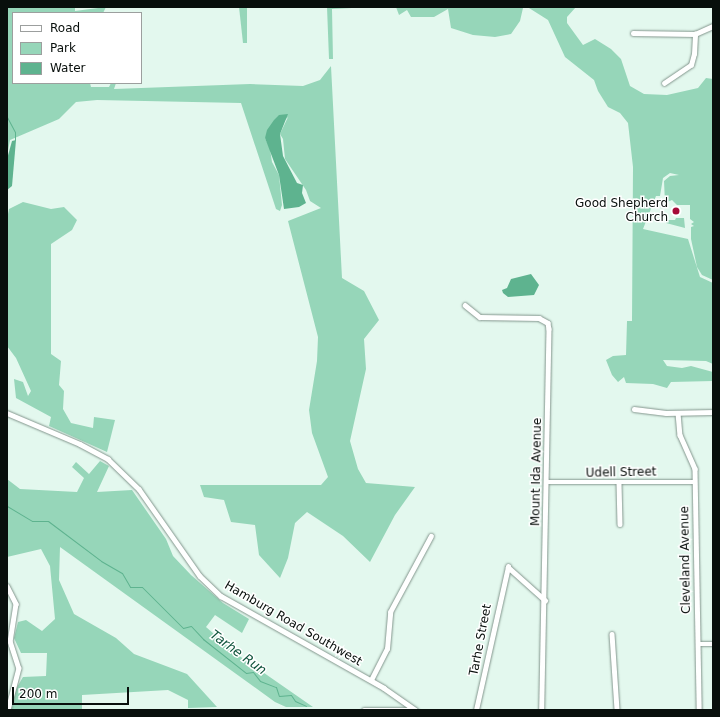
<!DOCTYPE html>
<html>
<head>
<meta charset="utf-8">
<style>
	body { margin:0 }
	#map { position:relative; width:720px; height:717px; overflow:hidden; background:#e3f8ee; font-family:"DejaVu Sans",sans-serif }
	div>[style] { position:absolute }
	[style*='--x'] { left:calc(var(--x)*1px); top:calc(var(--y)*1px); width:calc(var(--w)*1px); rotate:calc(var(--a)*1deg) }
	.green>* { inset:0; background:#96d6b9 }
	.water>* { inset:0; background:#5eb38f }
	.stream>* { height:1px; margin:-0.5px; padding:0 0.5px; transform-origin:0.5px; border-radius:0.5px; background:#5eb38f }
	.roads { filter:drop-shadow(0 0 1px #83968d) drop-shadow(0 0 1px #83968d) }
	.minor>* { height:4.5px; margin:-2.25px; padding:0 2.25px; transform-origin:2.25px; border-radius:2.25px; background:#fff }
	.dots>* { width:11px; height:11px; translate:-50% -50%; box-sizing:border-box; border:2px solid #fff; border-radius:50% }
	span { translate:-50% -50%; white-space:nowrap; text-align:center; line-height:1.15; -webkit-text-stroke:3px #fff; paint-order:stroke }
	.poi-label { font-size:12px; color:#080f0c }
	.right { translate:-100% -50%; text-align:right }
	.street-label { font-size:12px; color:#080f0c }
	.water-label { font-size:13px; color:#10553d; font-style:italic }
	.frame { position:absolute; inset:0; border:8px solid #080f0c; pointer-events:none }
	.legend { position:absolute; left:12px; top:12px; width:130px; height:72px; box-sizing:border-box; background:#fff; border:1px solid #9c9f9e; margin:0; padding:5px 7px; list-style:none; font-size:12px; color:#080f0c }
	.legend li { display:flex; align-items:center; gap:8px; height:20px }
	.legend b { width:20px; border:1px solid #9c9f9e }
	.scale { position:absolute; left:12px; top:687px; width:117px; height:18px; box-sizing:border-box; border:2px solid #080f0c; border-top:0; padding-left:5px; font-size:12px; line-height:14px; white-space:nowrap; color:#080f0c; -webkit-text-stroke:3px #fff; paint-order:stroke }
</style>
</head>
<body>
<div id="map">
	<div class="green">
		<i style="clip-path:polygon(7px 7px,75px 7px,75px 11px,106px 7px,103px 13px,13px 13px,13px 83px,90px 83px,91px 87px,109px 87px,111px 83px,116px 83px,114px 89px,250px 84px,303px 86px,320px 80px,331px 66px,342px 278px,364px 291px,379px 320px,364px 339px,366px 369px,350px 441px,358px 469px,366px 483px,415px 487px,395px 515px,370px 562px,343px 536px,307px 512px,295px 523px,288px 558px,280px 578px,259px 555px,255px 525px,231px 522px,224px 500px,204px 497px,200px 485px,321px 485px,328px 477px,312px 433px,309px 410px,317px 361px,318px 337px,288px 221px,321px 208px,310px 201px,306px 190px,285px 159px,283px 139px,280px 134px,288px 117px,265px 138px,270px 149px,272px 162px,279px 175px,282px 205px,280px 211px,276px 209px,241px 103px,97px 100px,76px 102px,59px 119px,10px 140px,7px 156px)"></i>
		<i style="clip-path:polygon(239px 7px,247px 7px,247px 43px,243px 43px)"></i>
		<i style="clip-path:polygon(327px 7px,372px 7px,332px 9px,333px 59px,329px 59px)"></i>
		<i style="clip-path:polygon(396px 7px,576px 7px,567px 17px,567px 23px,583px 45px,595px 39px,611px 49px,621px 59px,630px 86px,644px 94px,667px 95px,698px 88px,706px 78px,713px 79px,713px 280px,702px 275px,697px 267px,691px 239px,691px 227px,694px 226px,691px 224px,694px 222px,690px 219px,690px 205px,677px 205px,672px 200px,665px 203px,664px 181px,670px 176px,679px 175px,670px 173px,663px 178px,660px 196px,656px 196px,643px 229px,688px 239px,700px 277px,713px 283px,713px 364px,706px 361px,663px 360px,667px 366px,682px 368px,691px 366px,713px 372px,713px 381px,671px 382px,667px 388px,653px 384px,626px 383px,624px 377px,618px 382px,612px 375px,606px 360px,613px 356px,626px 355px,627px 321px,632px 321px,633px 167px,628px 123px,620px 113px,608px 107px,598px 91px,594px 80px,565px 57px,548px 20px,529px 8px,523px 8px,520px 21px,511px 34px,495px 37px,473px 35px,451px 28px,448px 9px,434px 17px,411px 17px,407px 10px,399px 15px)"></i>
		<i style="clip-path:polygon(23px 202px,51px 209px,64px 207px,77px 220px,72px 230px,51px 244px,51px 354px,61px 361px,59px 385px,64px 391px,63px 409px,71px 423px,93px 428px,94px 417px,115px 420px,107px 452px,49px 426px,51px 417px,16px 398px,14px 379px,23px 382px,28px 396px,31px 391px,16px 358px,7px 346px,7px 219px,9px 209px)"></i>
		<i style="clip-path:polygon(676px 218px,684px 218px,685px 228px,666px 223px,668px 220px,675px 220px)"></i>
		<i style="clip-path:polygon(100px 461px,109px 466px,97px 492px,132px 490px,166px 539px,173px 556px,191px 575px,223px 603px,249px 619px,242px 633px,215px 615px,206px 627px,238px 655px,313px 707px,286px 707px,275px 702px,60px 547px,59px 580px,74px 614px,116px 638px,134px 654px,187px 674px,217px 707px,188px 708px,188px 700px,168px 690px,82px 695px,82px 710px,11px 710px,13px 694px,23px 677px,46px 676px,47px 653px,21px 653px,14px 638px,18px 622px,26px 620px,42px 631px,55px 619px,50px 566px,41px 549px,7px 557px,7px 479px,20px 489px,77px 492px,84px 478px,72px 467px,76px 462px,89px 474px)"></i>
	</div>
	<div class="water">
		<i style="clip-path:polygon(288px 114px,280px 134px,283px 156px,297px 183px,303px 185px,302px 193px,306px 203px,299px 207px,284px 209px,279px 175px,265px 138px,267px 130px,274px 120px,279px 115px)"></i>
		<i style="clip-path:polygon(16px 140px,12px 186px,7px 190px,7px 159px,12px 141px)"></i>
		<i style="clip-path:polygon(531px 274px,539px 285px,534px 295px,508px 297px,503px 293px,502px 290px,507px 288px,511px 279px)"></i>
	</div>
	<div class="stream">
		<i style="--x:7;--y:117;--w:17;--a:62"></i>
		<i style="--x:15;--y:132;--w:8;--a:90"></i>
		<i style="--x:7;--y:506;--w:29;--a:31"></i>
		<i style="--x:32;--y:521;--w:16;--a:0"></i>
		<i style="--x:48;--y:521;--w:66;--a:37"></i>
		<i style="--x:101;--y:561;--w:24;--a:30"></i>
		<i style="--x:122;--y:573;--w:16;--a:60"></i>
		<i style="--x:130;--y:587;--w:12;--a:0"></i>
		<i style="--x:142;--y:587;--w:58;--a:45"></i>
		<i style="--x:183;--y:628;--w:8;--a:-14"></i>
		<i style="--x:191;--y:626;--w:18;--a:47"></i>
		<i style="--x:203;--y:639;--w:55;--a:38.3"></i>
		<i style="--x:246;--y:673;--w:7;--a:-8"></i>
		<i style="--x:253;--y:672;--w:11;--a:52"></i>
		<i style="--x:260;--y:681;--w:17;--a:21"></i>
		<i style="--x:276;--y:687;--w:9;--a:72"></i>
		<i style="--x:279;--y:696;--w:12;--a:-5"></i>
		<i style="--x:291;--y:695;--w:7;--a:56"></i>
		<i style="--x:295;--y:701;--w:12;--a:24"></i>
	</div>
	<div class="roads">
		<div class="minor">
			<i style="--x:633;--y:33;--w:62;--a:0.9"></i>
			<i style="--x:695;--y:34;--w:20;--a:-24"></i>
			<i style="--x:664;--y:83;--w:32;--a:-34"></i>
			<i style="--x:691;--y:65;--w:11;--a:-75"></i>
			<i style="--x:694;--y:54;--w:20;--a:-87"></i>
			<i style="--x:465;--y:305;--w:19;--a:39"></i>
			<i style="--x:480;--y:317;--w:59;--a:1"></i>
			<i style="--x:539;--y:318;--w:10;--a:29"></i>
			<i style="--x:548;--y:323;--w:6;--a:81"></i>
			<i style="--x:549;--y:329;--w:381;--a:91.1"></i>
			<i style="--x:634;--y:409;--w:32;--a:7"></i>
			<i style="--x:666;--y:413;--w:47;--a:-1.2"></i>
			<i style="--x:7;--y:413;--w:79;--a:23"></i>
			<i style="--x:80;--y:444;--w:32;--a:28"></i>
			<i style="--x:108;--y:459;--w:43;--a:44.1"></i>
			<i style="--x:139;--y:489;--w:106;--a:55"></i>
			<i style="--x:200;--y:576;--w:29;--a:44"></i>
			<i style="--x:221;--y:596;--w:187;--a:29.4"></i>
			<i style="--x:384;--y:688;--w:39;--a:35"></i>
			<i style="--x:678;--y:413;--w:22;--a:85"></i>
			<i style="--x:680;--y:435;--w:37;--a:66"></i>
			<i style="--x:695;--y:469;--w:241;--a:89"></i>
			<i style="--x:547;--y:482;--w:148;--a:0"></i>
			<i style="--x:619;--y:483;--w:41;--a:88.6"></i>
			<i style="--x:7;--y:586;--w:20;--a:63"></i>
			<i style="--x:16;--y:604;--w:37;--a:99"></i>
			<i style="--x:10;--y:641;--w:28;--a:72"></i>
			<i style="--x:19;--y:668;--w:43;--a:104.7"></i>
			<i style="--x:612;--y:634;--w:76;--a:86.2"></i>
			<i style="--x:698;--y:644;--w:15;--a:0"></i>
			<i style="--x:371;--y:680;--w:35;--a:-63"></i>
			<i style="--x:387;--y:649;--w:37;--a:-85"></i>
			<i style="--x:390;--y:612;--w:86;--a:-61.7"></i>
			<i style="--x:364;--y:710;--w:51;--a:0"></i>
			<i style="--x:476;--y:710;--w:147;--a:-77.4"></i>
			<i style="--x:508;--y:567;--w:50;--a:41.7"></i>
		</div>
	</div>
	<div class="dots">
		<i style="left:676px;top:211px;background:#a60b38"></i>
	</div>
	<div class="poi-label">
		<span class="right" style="left:668px;top:211px">Good Shepherd<br>Church</span>
	</div>
	<div class="street-label">
		<span style="left:537px;top:472px;rotate:-89deg">Mount Ida Avenue</span>
		<span style="left:621px;top:473px;rotate:-1deg">Udell Street</span>
		<span style="left:686px;top:560px;rotate:-91deg">Cleveland Avenue</span>
		<span style="left:293px;top:624px;rotate:30deg">Hamburg Road Southwest</span>
		<span style="left:481px;top:640px;rotate:-79deg">Tarhe Street</span>
	</div>
	<div class="water-label">
		<span style="left:238px;top:653px;rotate:36deg">Tarhe Run</span>
	</div>
	<div class="frame"></div>
	<ul class="legend">
	<li><b style="height:5px;background:#fff"></b>Road</li>
	<li><b style="height:11px;background:#96d6b9"></b>Park</li>
	<li><b style="height:11px;background:#5eb38f"></b>Water</li>
	</ul>
	<div class="scale">200 m</div>
</div>
</body>
</html>
